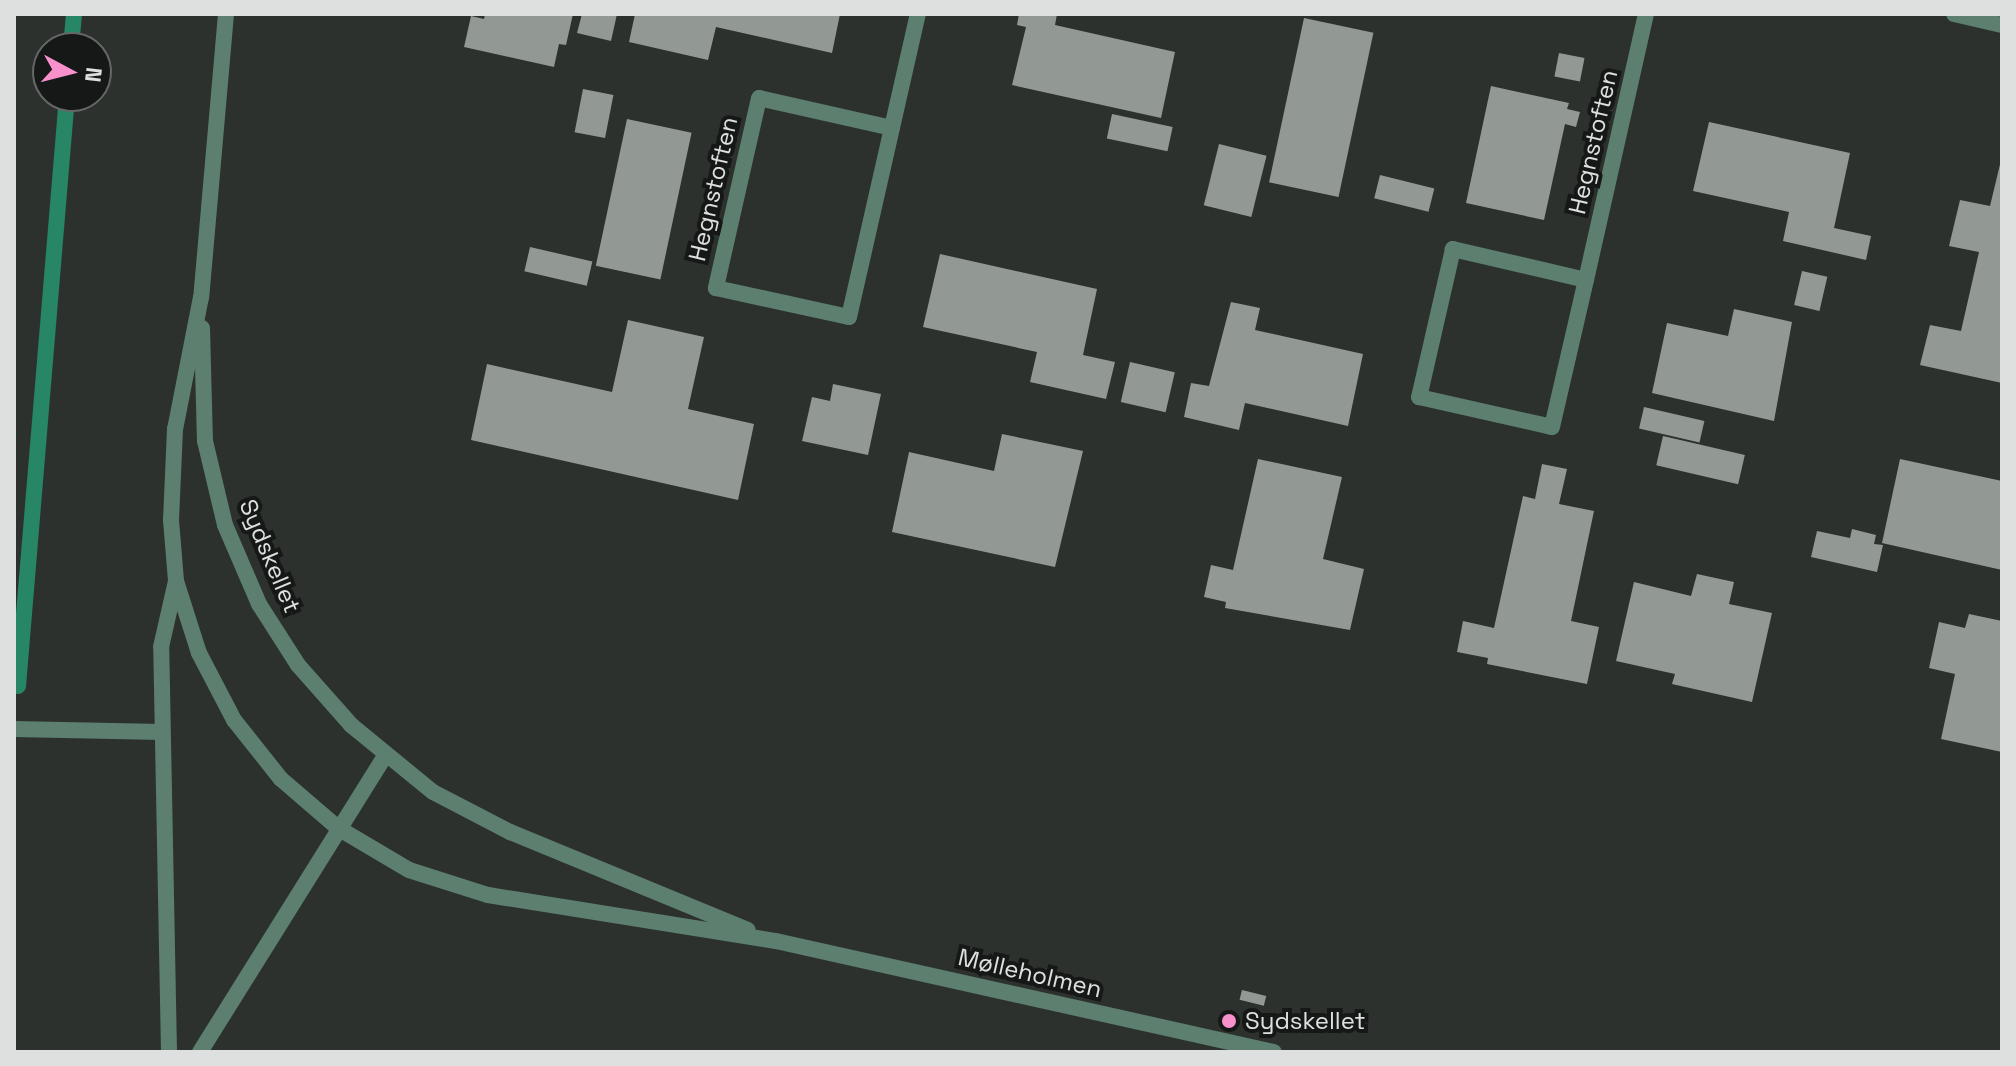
<!DOCTYPE html>
<html>
<head>
<meta charset="utf-8">
<style>
	body { margin:0 }
	#map { position:relative; width:2016px; height:1066px; overflow:hidden; background:#2c312e; font-family:"Space Grotesk",sans-serif }
	div>[style] { position:absolute }
	[style*='--x'] { left:calc(var(--x)*1px); top:calc(var(--y)*1px); width:calc(var(--w)*1px); rotate:calc(var(--a)*1deg) }
	.stream>* { height:16px; margin:-8px; padding:0 8px; transform-origin:8px; border-radius:8px; background:#268665 }
	.building>* { inset:0; background:#929995; transform-origin:0 0 }
	.service>* { height:16px; margin:-8px; padding:0 8px; transform-origin:8px; border-radius:8px; background:#5c7f6f }
	.minor>* { height:16px; margin:-8px; padding:0 8px; transform-origin:8px; border-radius:8px; background:#5c7f6f }
	.tertiary>* { height:16px; margin:-8px; padding:0 8px; transform-origin:8px; border-radius:8px; background:#5c7f6f }
	.dots>* { width:22px; height:22px; translate:-50% -50%; box-sizing:border-box; border:4px solid #161817; border-radius:50% }
	span { translate:-50% -50%; white-space:nowrap; text-align:center; line-height:1.15; -webkit-text-stroke:8px #161817; paint-order:stroke }
	.street-label { font-size:24px; color:#dde0df }
	.poi-label { font-size:24px; color:#dde0df }
	.left { translate:0 -50%; text-align:left }
	.frame { position:absolute; inset:0; border:16px solid #dde0df; pointer-events:none }
	.north { position:absolute; left:32px; top:32px; width:80px; height:80px; box-sizing:border-box; background:#161817; border:2px solid #666867; border-radius:50%; rotate:97deg; font-size:22px; font-weight:700; line-height:32px; text-align:center; color:#dde0df }
	.north::after { content:''; display:block; margin:auto; width:28px; height:36px; background:#f890cc; clip-path:polygon(50% 0,100% 100%,50% 72%,0 100%) }
</style>
</head>
<body>
<div id="map">
	<div class="stream">
		<i style="--x:71;--y:48;--w:34;--a:-85"></i>
		<i style="--x:18;--y:686;--w:592;--a:-85.25"></i>
	</div>
	<div class="building">
		<i style="clip-path:polygon(485px 14px,573px 14px,566px 45px,559px 44px,554px 67px,464px 47px,471px 16px,484px 19px)"></i>
		<i style="clip-path:polygon(582px 14px,617px 14px,611px 41px,577px 33px)"></i>
		<i style="clip-path:polygon(635px 14px,674px 15px,840px 14px,832px 53px,716px 27px,708px 60px,629px 42px)"></i>
		<i style="clip-path:polygon(1019px 14px,1057px 14px,1055px 25px,1175px 52px,1161px 118px,1012px 85px,1026px 27px,1017px 25px)"></i>
		<i style="left:1304px;top:18px;width:71px;height:168px;rotate:12deg"></i>
		<i style="left:1559px;top:53px;width:26px;height:24px;rotate:11deg"></i>
		<i style="clip-path:polygon(1491px 86px,1569px 103px,1567px 109px,1580px 112px,1576px 127px,1565px 124px,1544px 220px,1466px 203px)"></i>
		<i style="left:583px;top:89px;width:31px;height:44px;rotate:11deg"></i>
		<i style="left:1112px;top:114px;width:62px;height:25px;rotate:12deg"></i>
		<i style="left:627px;top:119px;width:66px;height:150px;rotate:12deg"></i>
		<i style="clip-path:polygon(1709px 122px,1850px 153px,1834px 228px,1871px 236px,1866px 260px,1783px 241px,1789px 212px,1693px 191px)"></i>
		<i style="left:1219px;top:144px;width:49px;height:63px;rotate:14deg"></i>
		<i style="clip-path:polygon(2002px 156px,2002px 383px,1920px 365px,1930px 325px,1961px 331px,1979px 252px,1949px 246px,1960px 200px,1990px 206px)"></i>
		<i style="left:1380px;top:175px;width:56px;height:24px;rotate:14deg"></i>
		<i style="left:530px;top:247px;width:64px;height:25px;rotate:13deg"></i>
		<i style="clip-path:polygon(940px 254px,1097px 289px,1083px 355px,1115px 362px,1106px 399px,1030px 382px,1037px 352px,923px 327px)"></i>
		<i style="left:1802px;top:271px;width:26px;height:35px;rotate:13deg"></i>
		<i style="clip-path:polygon(1231px 302px,1260px 308px,1255px 330px,1363px 354px,1348px 426px,1245px 403px,1239px 430px,1184px 417px,1191px 383px,1209px 386px)"></i>
		<i style="clip-path:polygon(1734px 309px,1792px 322px,1774px 421px,1652px 393px,1667px 323px,1728px 336px)"></i>
		<i style="clip-path:polygon(628px 320px,704px 337px,688px 409px,754px 424px,738px 500px,471px 440px,487px 364px,612px 392px)"></i>
		<i style="left:1130px;top:362px;width:46px;height:41px;rotate:13deg"></i>
		<i style="clip-path:polygon(833px 384px,881px 394px,868px 455px,802px 441px,812px 397px,830px 401px)"></i>
		<i style="left:1644px;top:407px;width:62px;height:22px;rotate:13deg"></i>
		<i style="clip-path:polygon(1002px 434px,1083px 451px,1055px 567px,892px 532px,909px 452px,994px 471px)"></i>
		<i style="left:1663px;top:436px;width:84px;height:30px;rotate:13deg"></i>
		<i style="clip-path:polygon(1258px 459px,1342px 477px,1323px 559px,1364px 569px,1350px 630px,1225px 608px,1226px 602px,1204px 597px,1211px 565px,1233px 570px)"></i>
		<i style="clip-path:polygon(1900px 459px,2002px 481px,2002px 570px,1882px 543px)"></i>
		<i style="clip-path:polygon(1542px 464px,1567px 469px,1559px 504px,1594px 511px,1571px 621px,1599px 627px,1587px 684px,1487px 664px,1488px 658px,1457px 652px,1463px 621px,1494px 628px,1523px 496px,1535px 499px)"></i>
		<i style="clip-path:polygon(1852px 529px,1876px 535px,1874px 544px,1883px 545px,1877px 572px,1811px 557px,1817px 531px,1850px 538px)"></i>
		<i style="clip-path:polygon(1697px 574px,1734px 582px,1729px 604px,1772px 613px,1752px 702px,1672px 684px,1675px 674px,1616px 661px,1634px 582px,1691px 596px)"></i>
		<i style="clip-path:polygon(1969px 614px,2002px 621px,2002px 752px,1941px 739px,1955px 674px,1929px 668px,1939px 622px,1965px 628px)"></i>
		<i style="left:1242px;top:990px;width:25px;height:10px;rotate:14deg"></i>
	</div>
	<div class="service">
		<i style="--x:14;--y:729;--w:148;--a:1.2"></i>
	</div>
	<div class="minor">
		<i style="--x:1954;--y:14;--w:49;--a:12.9"></i>
		<i style="--x:892;--y:128;--w:136;--a:-167.3"></i>
		<i style="--x:759;--y:98;--w:195;--a:102.8"></i>
		<i style="--x:716;--y:288;--w:136;--a:12.3"></i>
		<i style="--x:849;--y:317;--w:311;--a:-77.2"></i>
		<i style="--x:1586;--y:280;--w:137;--a:-166.9"></i>
		<i style="--x:1453;--y:249;--w:152;--a:102.9"></i>
		<i style="--x:1419;--y:397;--w:136;--a:12.7"></i>
		<i style="--x:1552;--y:427;--w:151;--a:-77"></i>
		<i style="--x:1586;--y:280;--w:273;--a:-77.3"></i>
		<i style="--x:169;--y:1052;--w:405;--a:-91.1"></i>
		<i style="--x:161;--y:647;--w:68;--a:-77.2"></i>
		<i style="--x:200;--y:1052;--w:349;--a:-58"></i>
	</div>
	<div class="tertiary">
		<i style="--x:226;--y:14;--w:284;--a:95"></i>
		<i style="--x:201;--y:297;--w:135;--a:101.1"></i>
		<i style="--x:175;--y:429;--w:91;--a:92.5"></i>
		<i style="--x:171;--y:520;--w:61;--a:85.3"></i>
		<i style="--x:176;--y:581;--w:76;--a:72.3"></i>
		<i style="--x:199;--y:653;--w:76;--a:62.4"></i>
		<i style="--x:234;--y:720;--w:75;--a:51.5"></i>
		<i style="--x:281;--y:779;--w:75;--a:40.7"></i>
		<i style="--x:338;--y:828;--w:82;--a:30.6"></i>
		<i style="--x:409;--y:870;--w:83;--a:17.6"></i>
		<i style="--x:488;--y:895;--w:292;--a:9.1"></i>
		<i style="--x:776;--y:941;--w:510;--a:12.57"></i>
		<i style="--x:202;--y:328;--w:113;--a:88.5"></i>
		<i style="--x:205;--y:441;--w:86;--a:76.6"></i>
		<i style="--x:225;--y:525;--w:86;--a:66.7"></i>
		<i style="--x:259;--y:604;--w:72;--a:57.4"></i>
		<i style="--x:298;--y:665;--w:80;--a:48.5"></i>
		<i style="--x:351;--y:725;--w:106;--a:39.3"></i>
		<i style="--x:433;--y:792;--w:87;--a:27.5"></i>
		<i style="--x:510;--y:832;--w:257;--a:22.4"></i>
	</div>
	<div class="dots">
		<i style="left:1229px;top:1021px;background:#f890cc"></i>
	</div>
	<div class="street-label">
		<span style="left:1593px;top:142px;rotate:-77deg">Hegnstoften</span>
		<span style="left:713px;top:189px;rotate:-77deg">Hegnstoften</span>
		<span style="left:270px;top:556px;rotate:67deg">Sydskellet</span>
		<span style="left:1030px;top:973px;rotate:13deg">Mølleholmen</span>
	</div>
	<div class="poi-label">
		<span class="left" style="left:1245px;top:1021px">Sydskellet</span>
	</div>
	<div class="frame"></div>
	<div class="north">N</div>
</div>
</body>
</html>
